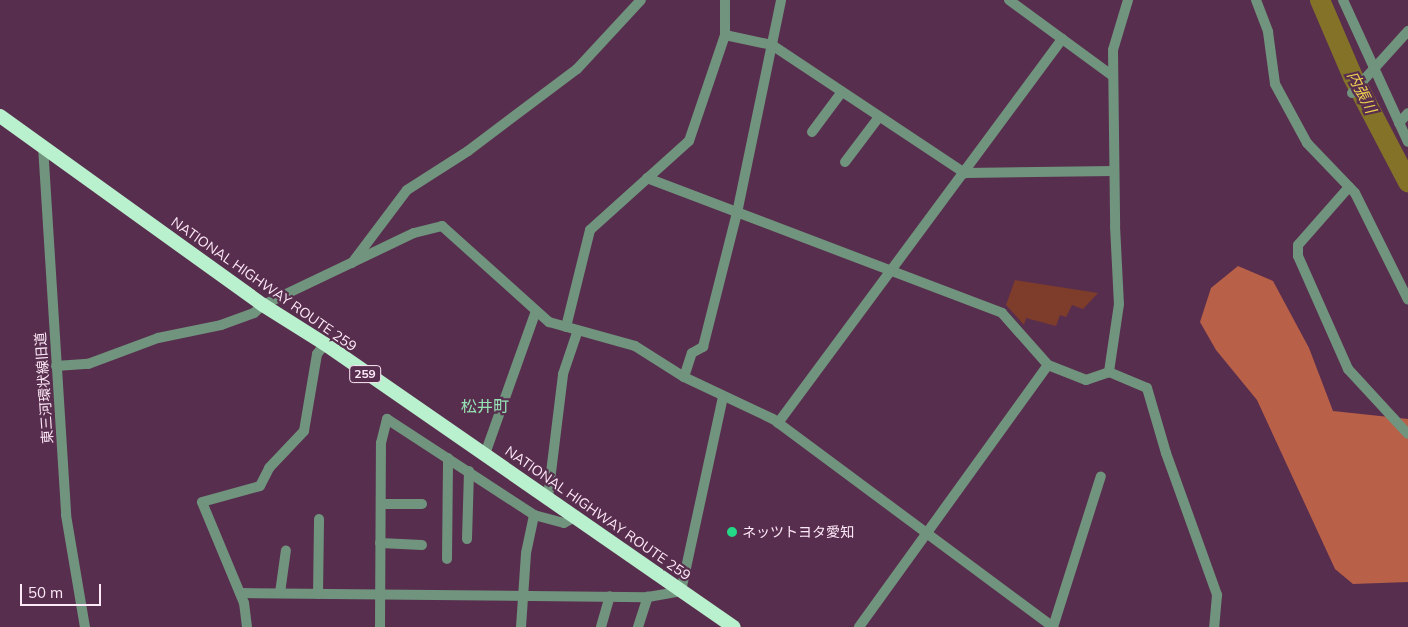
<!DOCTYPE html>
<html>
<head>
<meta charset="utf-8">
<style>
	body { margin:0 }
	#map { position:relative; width:1408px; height:627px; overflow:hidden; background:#582e4e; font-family:Mulish,"Noto Sans JP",sans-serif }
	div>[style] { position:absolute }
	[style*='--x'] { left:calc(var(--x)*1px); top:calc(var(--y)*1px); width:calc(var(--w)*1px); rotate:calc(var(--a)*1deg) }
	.green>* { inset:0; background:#7e3c2a }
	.forest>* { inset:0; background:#b86048 }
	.river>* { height:20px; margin:-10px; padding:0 10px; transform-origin:10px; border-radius:10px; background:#837228 }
	.minor>* { height:10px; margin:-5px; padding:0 5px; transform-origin:5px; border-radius:5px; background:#70947d }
	.tertiary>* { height:10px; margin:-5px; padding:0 5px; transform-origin:5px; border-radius:5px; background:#70947d }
	.trunk>* { height:14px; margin:-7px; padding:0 7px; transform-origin:7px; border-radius:7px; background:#b9f1ce }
	.dots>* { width:14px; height:14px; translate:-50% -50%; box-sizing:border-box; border:2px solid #582e4e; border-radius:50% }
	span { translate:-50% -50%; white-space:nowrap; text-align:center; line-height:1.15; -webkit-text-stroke:4.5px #582e4e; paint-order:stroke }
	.shield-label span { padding:1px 4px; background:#582e4e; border:1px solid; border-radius:4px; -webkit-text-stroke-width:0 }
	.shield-label { font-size:12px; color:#fee9f8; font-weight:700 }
	.street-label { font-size:14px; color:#fee9f8 }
	.poi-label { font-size:14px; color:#fee9f8 }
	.left { translate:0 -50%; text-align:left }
	.water-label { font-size:15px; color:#efd250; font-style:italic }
	.quarter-label { font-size:16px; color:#96e2b4 }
	.scale { position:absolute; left:20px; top:584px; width:81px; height:22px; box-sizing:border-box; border:2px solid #fee9f8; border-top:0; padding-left:6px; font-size:15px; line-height:18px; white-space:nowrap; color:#fee9f8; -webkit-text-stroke:4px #582e4e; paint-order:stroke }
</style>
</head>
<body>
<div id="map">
	<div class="green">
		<i style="clip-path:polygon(1015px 280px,1098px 293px,1083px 309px,1072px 305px,1066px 317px,1060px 315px,1056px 326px,1026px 318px,1024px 325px,1006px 305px)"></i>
	</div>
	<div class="forest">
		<i style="clip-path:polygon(1238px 266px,1273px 281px,1309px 348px,1333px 411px,1408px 419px,1408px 582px,1353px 584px,1335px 569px,1257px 400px,1216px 350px,1200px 322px,1211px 288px)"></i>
	</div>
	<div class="river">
		<i style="--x:1320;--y:0;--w:84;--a:66.8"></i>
		<i style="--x:1353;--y:77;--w:119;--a:62.4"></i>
	</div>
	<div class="minor">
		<i style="--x:1009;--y:0;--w:129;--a:36.2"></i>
		<i style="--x:1128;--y:0;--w:52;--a:106.7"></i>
		<i style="--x:1113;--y:50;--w:176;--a:89.3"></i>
		<i style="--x:1115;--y:226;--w:78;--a:87.1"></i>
		<i style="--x:1119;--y:304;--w:69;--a:98.4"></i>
		<i style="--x:1109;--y:372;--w:41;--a:22.8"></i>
		<i style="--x:1147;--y:388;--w:68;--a:73.7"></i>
		<i style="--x:1166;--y:453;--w:151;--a:70.2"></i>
		<i style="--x:1217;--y:595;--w:32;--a:95"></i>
		<i style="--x:1256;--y:0;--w:34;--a:69"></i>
		<i style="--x:1268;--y:32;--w:52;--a:82.3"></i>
		<i style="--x:1275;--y:84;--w:67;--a:61.5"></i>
		<i style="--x:1307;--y:143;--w:69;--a:46.2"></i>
		<i style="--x:1355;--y:193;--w:119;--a:63.6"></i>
		<i style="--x:725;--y:35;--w:48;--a:12"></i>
		<i style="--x:772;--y:45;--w:232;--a:33.6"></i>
		<i style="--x:965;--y:173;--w:149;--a:-0.8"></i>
		<i style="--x:1352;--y:93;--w:84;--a:-47.9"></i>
		<i style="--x:1399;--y:123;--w:13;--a:-48"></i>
		<i style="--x:812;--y:132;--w:49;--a:-53.4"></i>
		<i style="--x:43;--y:146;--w:370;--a:86.4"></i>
		<i style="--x:66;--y:515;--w:114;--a:80.4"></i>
		<i style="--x:845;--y:162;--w:56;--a:-52.9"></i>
		<i style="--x:647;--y:178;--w:380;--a:20.8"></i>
		<i style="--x:1002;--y:313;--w:69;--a:48.5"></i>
		<i style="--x:1048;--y:365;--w:41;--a:21.5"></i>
		<i style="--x:1086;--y:380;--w:24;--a:-19"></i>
		<i style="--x:1349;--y:187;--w:77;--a:131.3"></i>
		<i style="--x:1298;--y:245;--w:11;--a:90"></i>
		<i style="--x:1298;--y:256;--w:124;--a:66.1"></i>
		<i style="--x:1348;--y:369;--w:88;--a:47.3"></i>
		<i style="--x:352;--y:263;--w:91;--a:-53"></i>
		<i style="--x:407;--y:190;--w:72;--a:-32.6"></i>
		<i style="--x:468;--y:151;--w:136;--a:-37"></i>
		<i style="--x:577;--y:69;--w:94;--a:-47.2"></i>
		<i style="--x:566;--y:327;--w:100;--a:-76.1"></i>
		<i style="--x:590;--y:230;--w:133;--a:-42"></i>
		<i style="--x:689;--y:141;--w:112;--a:-71.2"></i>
		<i style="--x:725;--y:35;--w:35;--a:-90"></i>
		<i style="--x:56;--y:366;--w:32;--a:-4"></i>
		<i style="--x:88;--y:364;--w:75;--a:-20.4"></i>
		<i style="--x:158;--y:338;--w:64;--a:-11.7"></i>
		<i style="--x:221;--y:325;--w:35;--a:-20"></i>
		<i style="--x:254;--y:313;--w:12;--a:-42"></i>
		<i style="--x:263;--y:305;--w:167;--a:-25.5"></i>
		<i style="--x:414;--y:233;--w:29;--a:-14"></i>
		<i style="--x:442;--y:226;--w:144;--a:41.9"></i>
		<i style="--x:549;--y:322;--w:89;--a:15.6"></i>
		<i style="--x:635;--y:346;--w:58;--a:32.3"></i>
		<i style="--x:684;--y:377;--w:98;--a:25.3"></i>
		<i style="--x:773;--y:419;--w:349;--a:36.6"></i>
		<i style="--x:684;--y:377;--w:25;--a:-72"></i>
		<i style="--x:692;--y:353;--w:13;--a:-29"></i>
		<i style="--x:703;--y:347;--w:138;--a:-75.8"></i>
		<i style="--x:737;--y:213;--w:217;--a:-78.3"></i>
		<i style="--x:778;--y:423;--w:478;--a:-53.5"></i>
		<i style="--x:485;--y:454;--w:152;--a:-70.4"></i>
		<i style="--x:548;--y:497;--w:124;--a:-83"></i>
		<i style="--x:563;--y:374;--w:46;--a:-71.2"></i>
		<i style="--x:381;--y:504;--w:41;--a:0"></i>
		<i style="--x:467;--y:539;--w:68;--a:-88.3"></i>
		<i style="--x:380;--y:543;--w:42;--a:2.7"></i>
		<i style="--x:447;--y:559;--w:101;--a:-89.4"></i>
		<i style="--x:240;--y:593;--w:408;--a:0.6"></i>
		<i style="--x:648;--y:597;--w:34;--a:-10"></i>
		<i style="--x:681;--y:591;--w:198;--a:-77.8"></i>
		<i style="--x:280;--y:593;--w:43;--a:-82.1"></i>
		<i style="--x:318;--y:594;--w:75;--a:-89.2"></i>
		<i style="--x:247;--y:627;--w:24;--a:-97"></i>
		<i style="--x:244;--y:603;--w:109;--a:-112.6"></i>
		<i style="--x:202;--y:502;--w:60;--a:-15.4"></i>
		<i style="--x:260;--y:486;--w:20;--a:-63"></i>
		<i style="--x:269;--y:468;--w:51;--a:-46.6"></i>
		<i style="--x:304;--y:431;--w:78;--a:-80.4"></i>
		<i style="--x:317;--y:354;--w:13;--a:-51"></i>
		<i style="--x:380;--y:627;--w:184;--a:-89.7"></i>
		<i style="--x:381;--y:443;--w:25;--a:-76"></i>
		<i style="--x:387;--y:419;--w:176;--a:33.1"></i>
		<i style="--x:521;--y:627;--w:74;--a:-86.1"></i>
		<i style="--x:526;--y:553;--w:39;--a:-78"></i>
		<i style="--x:534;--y:515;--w:31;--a:15"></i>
		<i style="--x:564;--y:523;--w:13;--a:-29"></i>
		<i style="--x:601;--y:627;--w:32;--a:-74"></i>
		<i style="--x:638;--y:627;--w:32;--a:-72"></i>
		<i style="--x:859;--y:627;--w:323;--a:-54.2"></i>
		<i style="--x:1053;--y:627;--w:158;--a:-72.4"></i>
	</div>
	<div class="tertiary">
		<i style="--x:1343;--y:0;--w:156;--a:65.4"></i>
	</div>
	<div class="trunk">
		<i style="--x:0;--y:116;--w:324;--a:35.7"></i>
		<i style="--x:263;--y:305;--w:73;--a:32.2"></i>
		<i style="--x:325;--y:344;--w:497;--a:34.7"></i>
	</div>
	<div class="dots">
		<i style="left:732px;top:532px;background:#23d886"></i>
	</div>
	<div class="shield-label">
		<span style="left:365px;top:374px">259</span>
	</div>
	<div class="street-label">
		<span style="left:264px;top:284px;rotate:35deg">NATIONAL HIGHWAY ROUTE 259</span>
		<span style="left:44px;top:388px;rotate:-94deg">東三河環状線旧道</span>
		<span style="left:598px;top:513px;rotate:35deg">NATIONAL HIGHWAY ROUTE 259</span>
	</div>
	<div class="poi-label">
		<span class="left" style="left:742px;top:532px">ネッツトヨタ愛知</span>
	</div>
	<div class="water-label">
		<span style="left:1362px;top:92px;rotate:63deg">内張川</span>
	</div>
	<div class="quarter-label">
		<span style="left:485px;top:406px">松井町</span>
	</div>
	<div class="scale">50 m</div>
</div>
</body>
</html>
